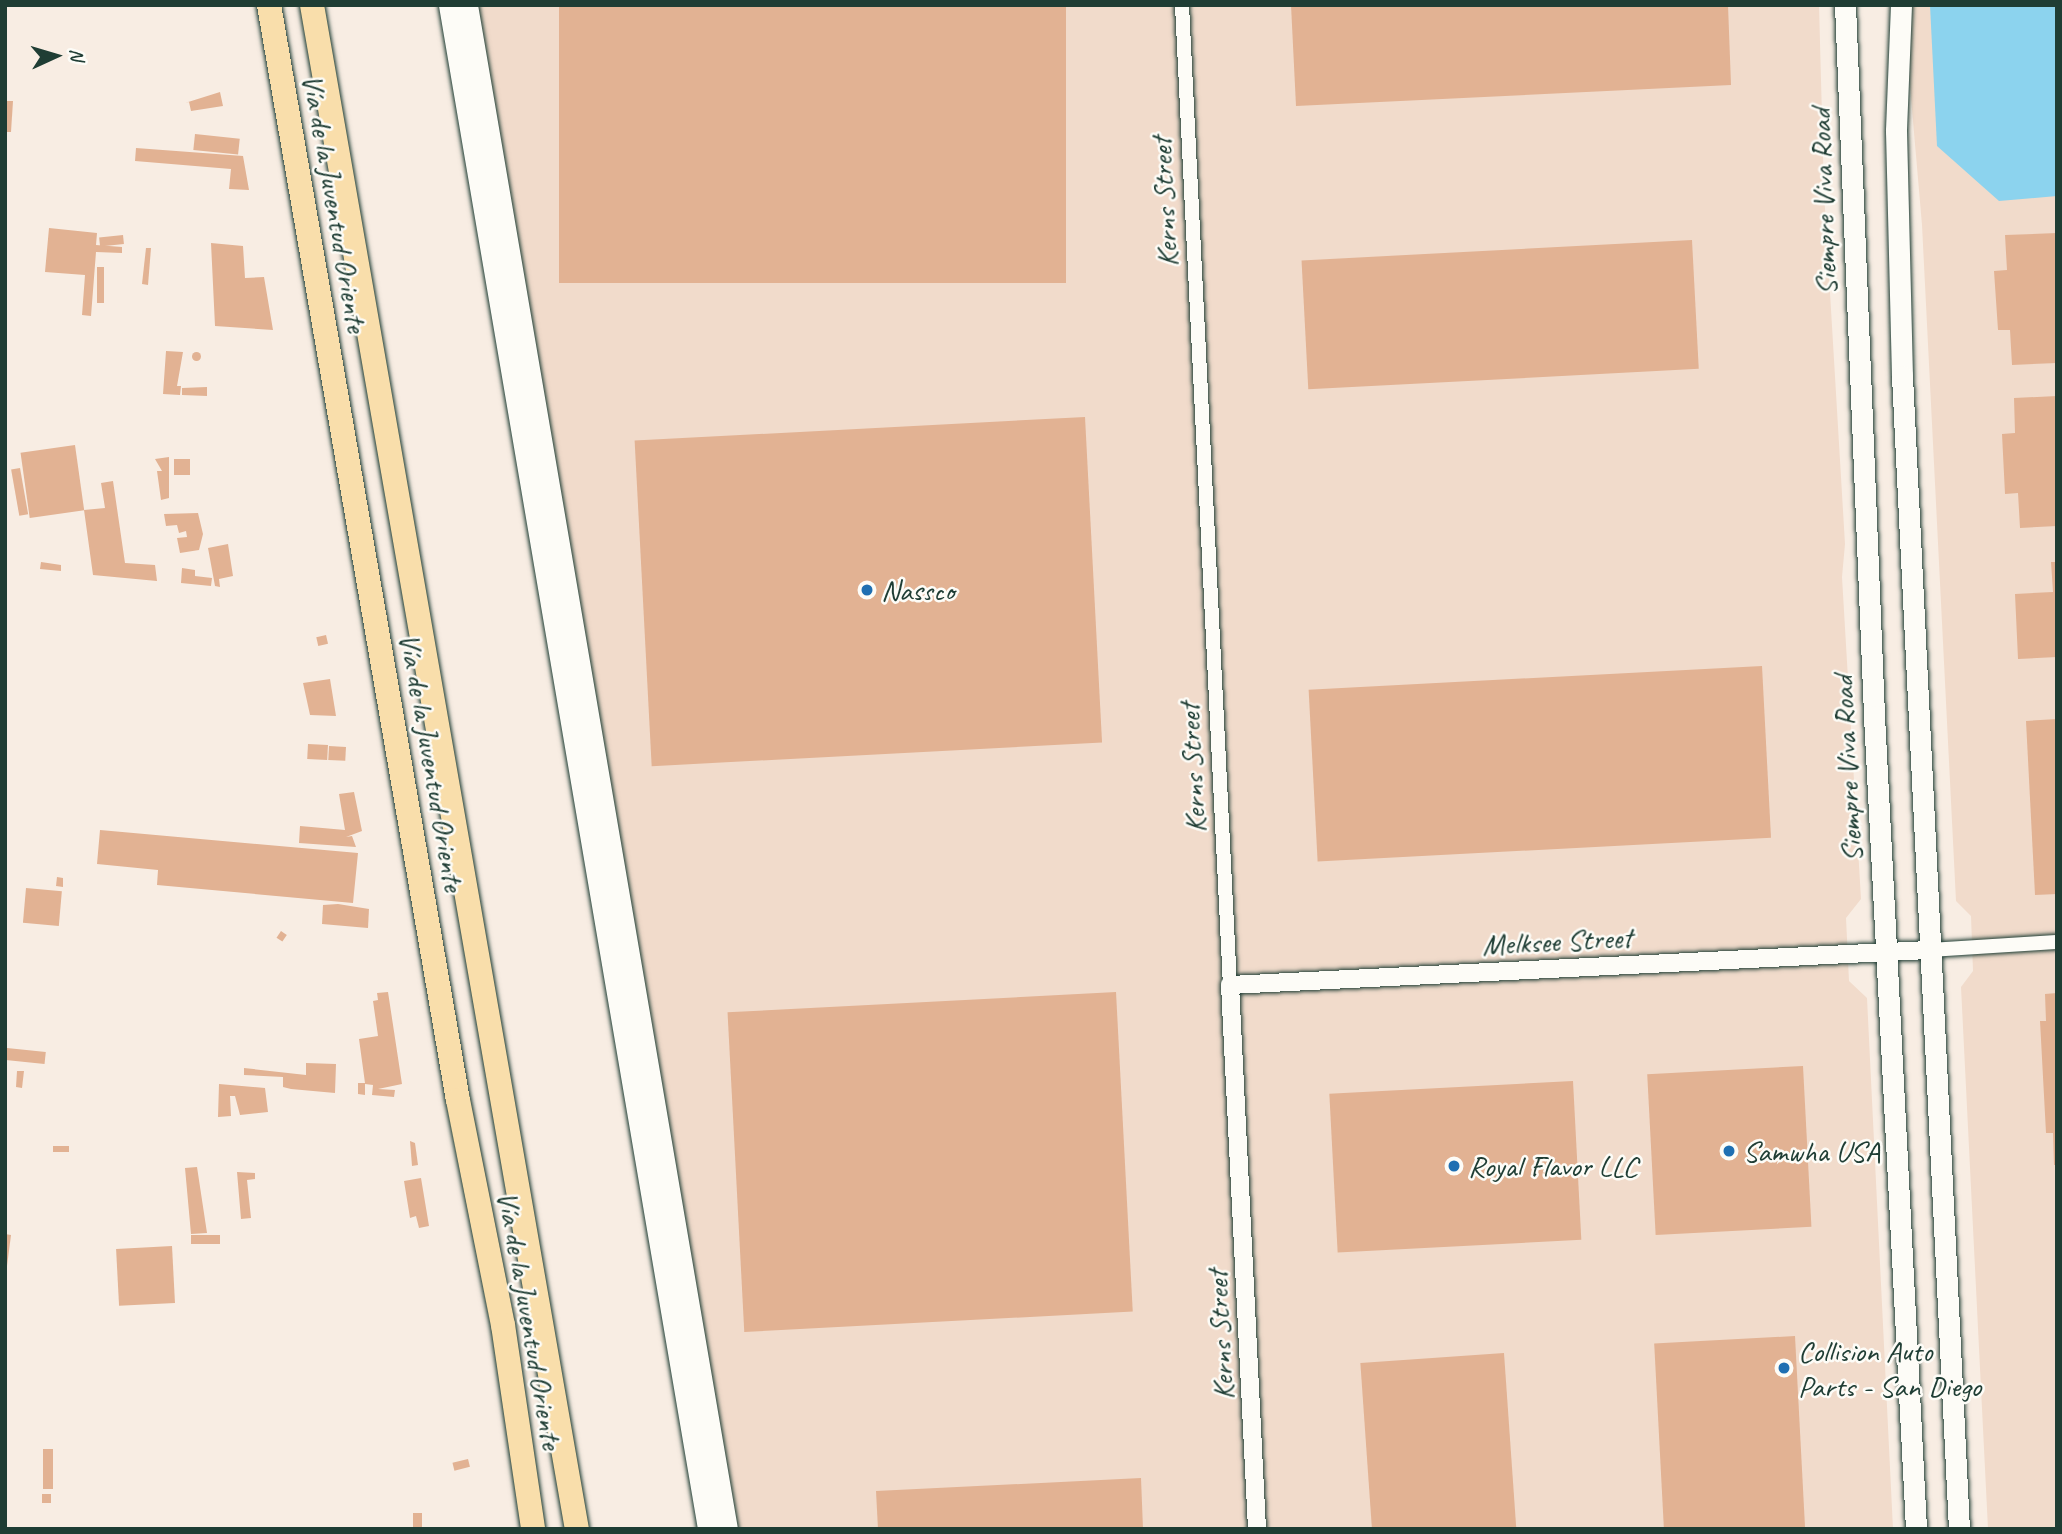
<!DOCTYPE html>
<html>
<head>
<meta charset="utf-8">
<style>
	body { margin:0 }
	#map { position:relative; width:2062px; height:1534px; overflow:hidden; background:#f8ede3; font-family:Caveat,sans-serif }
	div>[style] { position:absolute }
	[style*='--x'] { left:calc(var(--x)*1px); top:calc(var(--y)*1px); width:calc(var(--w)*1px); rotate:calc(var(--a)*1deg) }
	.built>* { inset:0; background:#f1dbcb }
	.water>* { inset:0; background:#8cd3ee }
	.building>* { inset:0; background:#e2b293; transform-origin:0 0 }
	.round { border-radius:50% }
	.roads { filter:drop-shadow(0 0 2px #1f3d34) drop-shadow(0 0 2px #1f3d34) }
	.minor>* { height:14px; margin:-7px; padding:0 7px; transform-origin:7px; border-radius:7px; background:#fdfcf7 }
	.tertiary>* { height:18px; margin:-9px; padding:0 9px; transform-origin:9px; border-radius:9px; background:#fdfcf7 }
	.secondary>* { height:21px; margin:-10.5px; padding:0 10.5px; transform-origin:10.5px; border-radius:10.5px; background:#fdfcf7 }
	.trunk>* { height:24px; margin:-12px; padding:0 12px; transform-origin:12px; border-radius:12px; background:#f9deab }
	.dots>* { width:19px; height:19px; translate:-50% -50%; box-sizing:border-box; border:4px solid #fdfcf7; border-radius:50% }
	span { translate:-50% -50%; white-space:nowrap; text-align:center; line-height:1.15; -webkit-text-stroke:5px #fdfcf7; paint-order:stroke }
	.street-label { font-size:30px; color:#1f3d34 }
	.poi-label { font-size:30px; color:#1f3d34 }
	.left { translate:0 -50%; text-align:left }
	.frame { position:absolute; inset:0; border:7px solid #1f3d34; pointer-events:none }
	.north { position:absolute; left:21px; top:21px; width:70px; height:70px; -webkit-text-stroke:5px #fdfcf7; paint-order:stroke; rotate:86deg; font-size:19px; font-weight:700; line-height:28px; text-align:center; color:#1f3d34 }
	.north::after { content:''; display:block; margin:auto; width:24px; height:32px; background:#1f3d34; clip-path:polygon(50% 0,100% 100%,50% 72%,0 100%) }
</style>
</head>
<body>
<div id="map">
	<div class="built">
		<i style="clip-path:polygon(441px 5px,1819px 5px,1824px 192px,1845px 544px,1842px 577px,1861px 899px,1846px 918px,1849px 981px,1867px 998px,1893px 1529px,701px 1529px)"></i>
		<i style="clip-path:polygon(1903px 5px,2057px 5px,2057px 1529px,1988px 1529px,1961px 987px,1973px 971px,1971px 916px,1956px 901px,1922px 225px)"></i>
	</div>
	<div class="water">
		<i style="clip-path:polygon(1930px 5px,2057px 5px,2057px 196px,1999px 201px,1937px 146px)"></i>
	</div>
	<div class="building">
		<i style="left:559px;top:5px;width:507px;height:278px"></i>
		<i style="clip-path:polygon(1291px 5px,1728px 5px,1731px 85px,1296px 106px)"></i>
		<i style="clip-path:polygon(220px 92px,223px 106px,191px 111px,189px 102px,185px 103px)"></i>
		<i style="clip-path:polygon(6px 101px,13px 101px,11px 132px,5px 132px)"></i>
		<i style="left:195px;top:134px;width:45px;height:16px;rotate:6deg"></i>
		<i style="clip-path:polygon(136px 148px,243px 156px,249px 190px,229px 189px,231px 169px,135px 161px)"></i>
		<i style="clip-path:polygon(49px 228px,97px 233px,96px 245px,122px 247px,122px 253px,96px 252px,91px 316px,82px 315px,85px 275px,45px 272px)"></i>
		<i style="clip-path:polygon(2057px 233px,2057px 363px,2012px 365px,2010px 330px,1998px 330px,1994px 271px,2007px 270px,2005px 235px)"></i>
		<i style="left:123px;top:235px;width:9px;height:24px;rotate:84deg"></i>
		<i style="left:1692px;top:240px;width:129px;height:391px;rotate:87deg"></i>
		<i style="clip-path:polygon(211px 243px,243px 246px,245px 278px,264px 277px,273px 330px,215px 326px)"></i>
		<i style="clip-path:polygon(146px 248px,151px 248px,148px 285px,142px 284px)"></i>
		<i style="left:97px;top:267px;width:7px;height:36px"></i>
		<i style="clip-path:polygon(166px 351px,183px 352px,177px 386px,181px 386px,180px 395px,163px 394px)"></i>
		<i class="round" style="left:191.5px;top:351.5px;width:9px;height:9px"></i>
		<i style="clip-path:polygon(207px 387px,207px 396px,182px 395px,182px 388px)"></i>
		<i style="clip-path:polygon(2057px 396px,2057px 526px,2020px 528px,2018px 493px,2005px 494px,2002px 434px,2015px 433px,2014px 398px)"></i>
		<i style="left:1085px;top:417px;width:326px;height:451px;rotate:87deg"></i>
		<i style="left:75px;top:445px;width:66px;height:55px;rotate:82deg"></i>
		<i style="clip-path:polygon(169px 457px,169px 498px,161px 500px,157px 471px,162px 471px,155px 459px)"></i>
		<i style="left:174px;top:459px;width:16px;height:16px"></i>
		<i style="left:20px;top:468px;width:47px;height:9px;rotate:80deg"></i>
		<i style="clip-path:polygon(113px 481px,125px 563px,155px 565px,157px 581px,93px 575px,84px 510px,105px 508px,101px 483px)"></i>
		<i style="clip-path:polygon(198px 513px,203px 534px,199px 550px,180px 553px,177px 538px,187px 537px,186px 531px,179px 533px,177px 525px,166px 526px,164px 514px)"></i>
		<i style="clip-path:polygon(228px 544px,233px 576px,219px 579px,220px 587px,215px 586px,208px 548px)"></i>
		<i style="clip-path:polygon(41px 562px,61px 565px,61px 571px,40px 569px)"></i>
		<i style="clip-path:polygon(2051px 562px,2057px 562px,2057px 657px,2018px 659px,2015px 594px,2053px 592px)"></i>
		<i style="clip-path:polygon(182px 568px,195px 570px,195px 576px,212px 578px,211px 586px,181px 583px)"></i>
		<i style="left:326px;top:635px;width:9px;height:10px;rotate:77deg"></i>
		<i style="left:1762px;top:666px;width:172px;height:454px;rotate:87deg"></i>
		<i style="clip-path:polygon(330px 679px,336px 716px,310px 715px,303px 683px)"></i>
		<i style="clip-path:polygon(2057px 719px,2057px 894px,2035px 895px,2026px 721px)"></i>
		<i style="left:308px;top:744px;width:20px;height:15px;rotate:3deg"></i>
		<i style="left:329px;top:746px;width:17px;height:14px;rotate:3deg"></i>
		<i style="clip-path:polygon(354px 792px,362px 831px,346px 837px,352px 836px,356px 847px,299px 843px,300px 826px,345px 830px,339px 794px)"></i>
		<i style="clip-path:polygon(100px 830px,358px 853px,353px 903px,157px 885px,158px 870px,97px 864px)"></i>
		<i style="clip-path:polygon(57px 877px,63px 878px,63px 887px,56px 886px)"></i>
		<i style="left:26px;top:888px;width:36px;height:35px;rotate:5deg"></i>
		<i style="clip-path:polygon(338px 904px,369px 909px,368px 928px,322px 924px,323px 905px)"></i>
		<i style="left:281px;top:931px;width:7px;height:8px;rotate:34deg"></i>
		<i style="clip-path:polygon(388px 992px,402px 1084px,378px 1089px,395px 1090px,394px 1097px,372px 1095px,373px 1085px,365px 1084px,365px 1095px,358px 1094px,358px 1083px,365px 1083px,359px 1039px,378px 1036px,373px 1001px,378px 1000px,377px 993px)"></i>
		<i style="left:1116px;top:992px;width:320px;height:389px;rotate:87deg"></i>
		<i style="clip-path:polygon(2057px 993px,2057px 1165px,2054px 1165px,2053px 1133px,2046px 1133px,2040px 1021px,2046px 1021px,2045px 994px)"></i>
		<i style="left:7px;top:1048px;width:39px;height:12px;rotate:6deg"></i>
		<i style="clip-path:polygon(306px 1063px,336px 1064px,335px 1093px,291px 1089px,283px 1087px,283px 1077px,244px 1075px,244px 1068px,306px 1075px)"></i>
		<i style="left:1803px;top:1066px;width:161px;height:156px;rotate:87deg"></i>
		<i style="clip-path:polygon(17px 1071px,24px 1071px,22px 1088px,16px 1087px)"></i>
		<i style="left:1573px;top:1081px;width:159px;height:244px;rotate:87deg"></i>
		<i style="clip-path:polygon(219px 1084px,265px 1088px,268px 1112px,240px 1115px,235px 1096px,230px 1096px,231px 1116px,218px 1117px)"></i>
		<i style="clip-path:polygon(410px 1141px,415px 1143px,418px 1165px,412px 1166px)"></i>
		<i style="left:69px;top:1146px;width:6px;height:16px;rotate:90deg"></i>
		<i style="clip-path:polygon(197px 1167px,207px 1233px,191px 1234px,185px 1168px)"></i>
		<i style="clip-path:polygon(237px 1172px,255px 1173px,255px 1179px,247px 1180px,251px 1218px,241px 1219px)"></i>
		<i style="clip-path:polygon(421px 1178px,429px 1226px,419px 1228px,416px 1216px,410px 1218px,404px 1181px)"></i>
		<i style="clip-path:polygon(5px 1234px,11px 1235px,7px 1266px,5px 1266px)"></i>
		<i style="left:220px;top:1235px;width:9px;height:29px;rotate:90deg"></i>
		<i style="left:172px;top:1246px;width:57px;height:56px;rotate:87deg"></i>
		<i style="left:1795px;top:1336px;width:193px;height:141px;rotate:87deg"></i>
		<i style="left:1504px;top:1353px;width:176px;height:144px;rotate:86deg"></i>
		<i style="left:43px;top:1449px;width:10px;height:40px"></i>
		<i style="left:468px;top:1459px;width:8px;height:16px;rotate:76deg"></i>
		<i style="clip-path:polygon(1141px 1478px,1143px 1529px,878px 1529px,876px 1491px)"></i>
		<i style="left:42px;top:1494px;width:9px;height:9px"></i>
		<i style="left:413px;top:1513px;width:9px;height:16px"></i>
	</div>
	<div class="roads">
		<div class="minor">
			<i style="--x:1182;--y:5;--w:981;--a:87.2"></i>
			<i style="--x:1929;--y:950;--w:128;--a:-3.6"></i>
		</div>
		<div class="tertiary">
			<i style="--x:1257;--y:1529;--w:545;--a:-92.84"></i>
			<i style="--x:1230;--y:985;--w:700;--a:-2.87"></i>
		</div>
		<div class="secondary">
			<i style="--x:449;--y:5;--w:1546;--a:80.35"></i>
			<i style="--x:467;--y:5;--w:1546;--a:80.32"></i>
			<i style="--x:1845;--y:5;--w:712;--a:87.66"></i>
			<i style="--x:1874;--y:716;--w:814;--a:87.04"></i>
			<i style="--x:1901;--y:5;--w:126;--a:92.3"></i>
			<i style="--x:1896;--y:131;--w:245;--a:88.6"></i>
			<i style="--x:1902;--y:376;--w:1154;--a:87.17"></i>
		</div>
		<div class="trunk">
			<i style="--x:269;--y:5;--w:1111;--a:80.21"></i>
			<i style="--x:458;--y:1100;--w:229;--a:78.7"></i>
			<i style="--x:503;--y:1325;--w:206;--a:81.6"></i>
			<i style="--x:312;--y:5;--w:1547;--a:80.14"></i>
		</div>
	</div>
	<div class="dots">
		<i style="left:867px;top:590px;background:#1f6fb2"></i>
		<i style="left:1729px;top:1151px;background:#1f6fb2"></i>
		<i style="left:1454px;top:1166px;background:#1f6fb2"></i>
		<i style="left:1784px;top:1368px;background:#1f6fb2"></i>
	</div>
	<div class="street-label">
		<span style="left:1164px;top:202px;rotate:-93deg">Kerns Street</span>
		<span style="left:1823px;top:202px;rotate:-92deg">Siempre Viva Road</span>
		<span style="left:335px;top:203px;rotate:80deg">Vía de la Juventud Oriente</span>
		<span style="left:432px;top:762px;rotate:80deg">Vía de la Juventud Oriente</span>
		<span style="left:1192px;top:768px;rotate:-93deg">Kerns Street</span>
		<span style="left:1847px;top:769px;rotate:-93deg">Siempre Viva Road</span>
		<span style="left:1557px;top:941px;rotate:-3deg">Melksee Street</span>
		<span style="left:530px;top:1320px;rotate:80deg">Vía de la Juventud Oriente</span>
		<span style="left:1220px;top:1335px;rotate:-93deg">Kerns Street</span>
	</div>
	<div class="poi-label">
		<span class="left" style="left:881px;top:590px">Nassco</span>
		<span class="left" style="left:1743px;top:1151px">Samwha USA</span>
		<span class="left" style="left:1468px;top:1166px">Royal Flavor LLC</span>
		<span class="left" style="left:1798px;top:1368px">Collision Auto<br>Parts - San Diego</span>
	</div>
	<div class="frame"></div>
	<div class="north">N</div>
</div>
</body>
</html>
